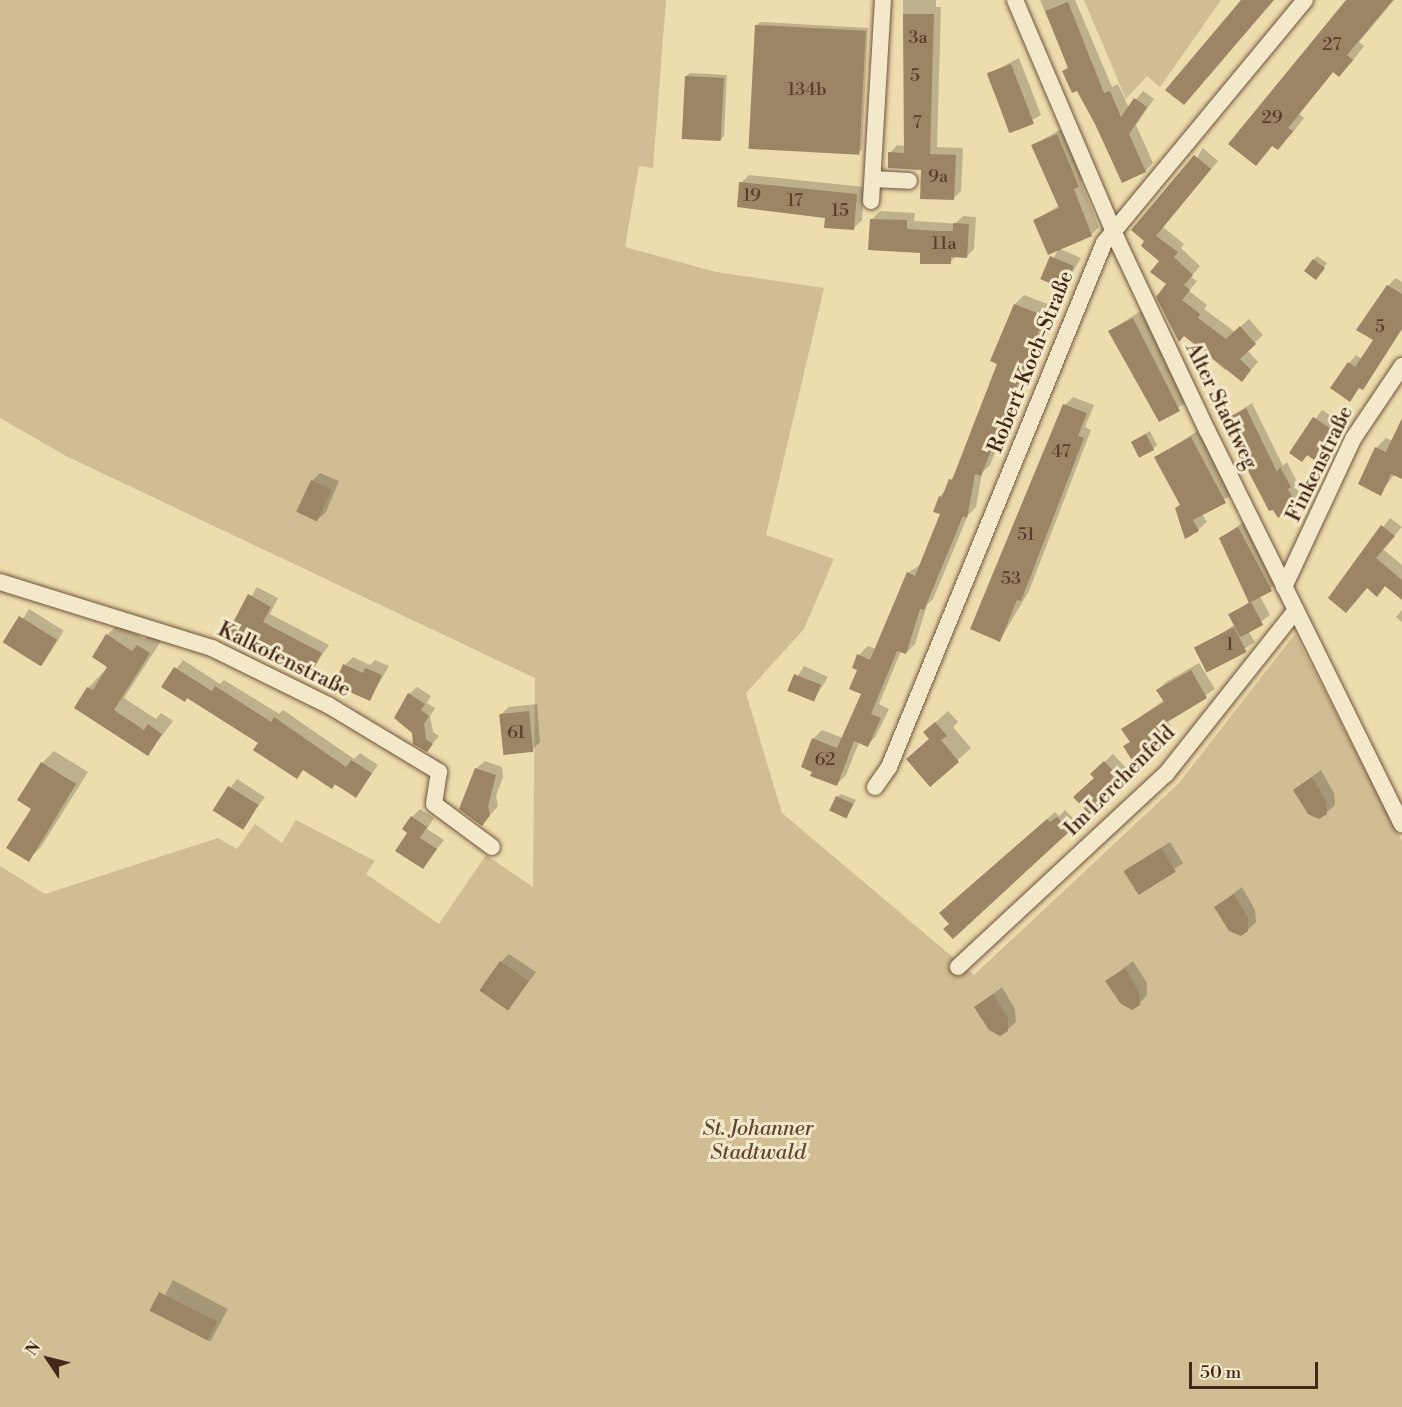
<!DOCTYPE html>
<html>
<head>
<meta charset="utf-8">
<style>
	body { margin:0 }
	#map { position:relative; width:1402px; height:1407px; overflow:hidden; background:#eddcad; font-family:"Libre Bodoni",serif }
	div>[style] { position:absolute }
	[style*='--x'] { left:calc(var(--x)*1px); top:calc(var(--y)*1px); width:calc(var(--w)*1px); rotate:calc(var(--a)*1deg) }
	.green>* { inset:0; background:#d0bd94 }
	.shadow>* { inset:0; background:#0003; transform-origin:0 0 }
	.building>* { inset:0; background:#9c8565; transform-origin:0 0 }
	.roads { filter:drop-shadow(0 0 2px #6e543d) drop-shadow(0 0 2px #6e543d) }
	.street>* { height:16px; margin:-8px; padding:0 8px; transform-origin:8px; border-radius:8px; background:#f3e8ca }
	span { translate:-50% -50%; white-space:nowrap; text-align:center; line-height:1.15; -webkit-text-stroke:6px #f3e8ca; paint-order:stroke }
	.number-label { font-size:18px; color:#5a3e2b }
	.number-label span { -webkit-text-stroke-width:0 }
	.street-label { font-size:21px; color:#442718 }
	.park-label { font-size:21px; color:#604531; font-style:italic }
	.north { position:absolute; left:18px; top:1329px; width:60px; height:60px; -webkit-text-stroke:4px #f3e8ca; paint-order:stroke; rotate:305deg; font-size:16px; font-weight:700; line-height:24px; text-align:center; color:#442718 }
	.north::after { content:''; display:block; margin:auto; width:21px; height:27px; background:#442718; clip-path:polygon(50% 0,100% 100%,50% 72%,0 100%) }
	.scale { position:absolute; left:1189px; top:1362px; width:129px; height:27px; box-sizing:border-box; border:3px solid #442718; border-top:0; padding-left:8px; font-size:18px; line-height:21px; white-space:nowrap; color:#442718; -webkit-text-stroke:4px #f3e8ca; paint-order:stroke }
</style>
</head>
<body>
<div id="map">
	<div class="green">
		<i style="clip-path:polygon(0 0,666px 0,653px 168px,639px 166px,625px 247px,716px 272px,824px 288px,766px 535px,834px 559px,804px 629px,746px 693px,782px 813px,974px 975px,1179px 783px,1295px 634px,1402px 841px,1402px 1407px,0 1407px,0 866px,45px 894px,218px 838px,237px 849px,255px 824px,282px 843px,296px 820px,375px 861px,366px 874px,439px 924px,486px 855px,533px 887px,535px 678px,66px 456px,0 418px)"></i>
		<i style="clip-path:polygon(1084px 0,1221px 0,1160px 87px,1147px 76px,1126px 99px)"></i>
	</div>
	<div class="shadow">
		<i style="clip-path:polygon(903px 0,936px 0,936px 7px,941px 7px,937px 147px,963px 148px,961px 191px,953px 199px,923px 168px,890px 153px,897px 145px,905px 146px)"></i>
		<i style="clip-path:polygon(1040px 0,1075px 0,1112px 87px,1118px 84px,1129px 108px,1143px 91px,1154px 99px,1136px 125px,1153px 163px,1145px 171px,1123px 181px,1078px 89px,1064px 71px,1069px 66px)"></i>
		<i style="clip-path:polygon(1349px 0,1394px 0,1359px 42px,1364px 46px,1351px 63px,1339px 75px,1334px 71px,1299px 114px,1304px 118px,1290px 136px,1277px 148px,1273px 145px,1255px 164px)"></i>
		<i style="clip-path:polygon(760px 22px,868px 28px,862px 150px,858px 153px,756px 26px)"></i>
		<i style="clip-path:polygon(1019px 58px,1041px 115px,1009px 133px,989px 74px)"></i>
		<i style="clip-path:polygon(690px 73px,727px 75px,724px 136px,720px 140px,686px 76px)"></i>
		<i style="clip-path:polygon(1065px 127px,1085px 178px,1081px 182px,1099px 227px,1091px 235px,1060px 249px,1081px 258px,1064px 287px,1042px 278px,1058px 250px,1035px 220px,1060px 205px,1033px 145px)"></i>
		<i style="clip-path:polygon(1203px 148px,1218px 161px,1163px 227px,1184px 244px,1181px 248px,1200px 266px,1191px 277px,1197px 281px,1189px 291px,1207px 305px,1204px 309px,1235px 332px,1249px 319px,1263px 335px,1247px 350px,1258px 362px,1249px 372px,1228px 367px,1225px 370px,1185px 334px,1161px 261px,1143px 246px)"></i>
		<i style="clip-path:polygon(749px 175px,864px 187px,862px 220px,854px 228px,741px 183px)"></i>
		<i style="clip-path:polygon(880px 211px,915px 213px,914px 221px,946px 223px,955px 224px,963px 216px,976px 217px,974px 249px,966px 257px,956px 256px,950px 262px,922px 251px,871px 220px)"></i>
		<i style="clip-path:polygon(1317px 256px,1327px 263px,1319px 274px,1306px 270px)"></i>
		<i style="clip-path:polygon(1396px 278px,1402px 282px,1402px 328px,1350px 400px,1349px 363px,1356px 355px,1362px 359px,1375px 340px,1388px 286px)"></i>
		<i style="clip-path:polygon(1024px 295px,1053px 306px,990px 465px,982px 473px,976px 507px,968px 515px,933px 599px,927px 605px,915px 644px,906px 653px,901px 651px,879px 704px,889px 709px,876px 736px,867px 746px,859px 742px,846px 775px,837px 784px,813px 739px,822px 730px,843px 738px,863px 693px,859px 655px,868px 646px,876px 649px,908px 573px,920px 565px,942px 513px,940px 497px,956px 473px,999px 363px,992px 360px,1015px 304px)"></i>
		<i style="clip-path:polygon(1141px 311px,1188px 401px,1160px 420px,1109px 331px)"></i>
		<i style="clip-path:polygon(1073px 397px,1094px 405px,1085px 427px,1091px 430px,1029px 591px,1000px 640px,1065px 405px)"></i>
		<i style="clip-path:polygon(1252px 403px,1283px 466px,1287px 462px,1296px 480px,1294px 483px,1303px 500px,1297px 506px,1274px 508px,1224px 422px)"></i>
		<i style="clip-path:polygon(1322px 410px,1340px 422px,1321px 451px,1313px 458px,1308px 454px,1302px 460px,1291px 453px)"></i>
		<i style="clip-path:polygon(1402px 422px,1402px 478px,1395px 474px,1380px 494px,1360px 484px,1376px 448px,1386px 438px,1393px 441px)"></i>
		<i style="clip-path:polygon(1199px 430px,1233px 494px,1202px 514px,1207px 522px,1198px 530px,1176px 508px,1181px 504px,1156px 457px)"></i>
		<i style="clip-path:polygon(1150px 431px,1157px 445px,1153px 449px,1133px 441px)"></i>
		<i style="clip-path:polygon(320px 473px,339px 481px,326px 512px,317px 520px,312px 481px)"></i>
		<i style="clip-path:polygon(1390px 518px,1402px 527px,1383px 549px,1402px 565px,1402px 580px,1386px 585px,1377px 595px,1367px 587px,1330px 597px)"></i>
		<i style="clip-path:polygon(1246px 520px,1279px 582px,1260px 596px,1270px 615px,1248px 631px,1255px 642px,1209px 671px,1197px 649px,1234px 625px,1230px 616px,1250px 601px,1221px 538px)"></i>
		<i style="clip-path:polygon(257px 587px,278px 598px,270px 614px,329px 645px,310px 672px,229px 633px)"></i>
		<i style="left:29px;top:609px;width:41px;height:41px;rotate:32deg"></i>
		<i style="clip-path:polygon(1402px 610px,1402px 622px,1396px 617px)"></i>
		<i style="clip-path:polygon(119px 624px,144px 639px,150px 634px,161px 641px,124px 698px,156px 719px,161px 713px,173px 721px,148px 754px,88px 688px,109px 666px,107px 635px)"></i>
		<i style="clip-path:polygon(353px 657px,370px 665px,375px 660px,389px 666px,370px 699px,345px 665px)"></i>
		<i style="clip-path:polygon(183px 660px,220px 684px,224px 680px,279px 714px,283px 710px,354px 759px,360px 753px,378px 765px,356px 796px,304px 769px,297px 777px,260px 742px,188px 696px,163px 687px)"></i>
		<i style="clip-path:polygon(1199px 663px,1215px 689px,1167px 720px,1171px 726px,1154px 740px,1156px 743px,1148px 751px,1125px 746px,1131px 741px,1123px 729px,1164px 700px,1158px 690px,1166px 682px)"></i>
		<i style="clip-path:polygon(804px 666px,828px 677px,813px 701px,789px 690px)"></i>
		<i style="clip-path:polygon(417px 687px,431px 696px,427px 703px,435px 708px,430px 716px,433px 732px,439px 736px,427px 750px,409px 694px)"></i>
		<i style="clip-path:polygon(537px 704px,540px 742px,532px 750px,500px 715px,509px 707px)"></i>
		<i style="clip-path:polygon(948px 711px,958px 722px,953px 727px,971px 748px,930px 785px,930px 738px,925px 732px)"></i>
		<i style="clip-path:polygon(54px 751px,88px 772px,41px 847px,28px 860px,42px 763px)"></i>
		<i style="clip-path:polygon(1113px 754px,1126px 768px,1112px 781px,1117px 787px,1090px 813px,1095px 777px,1092px 774px)"></i>
		<i style="clip-path:polygon(485px 761px,502px 767px,503px 777px,496px 796px,498px 806px,482px 825px,476px 769px)"></i>
		<i style="clip-path:polygon(1321px 770px,1334px 793px,1335px 805px,1326px 813px,1294px 790px)"></i>
		<i style="clip-path:polygon(237px 779px,265px 797px,242px 827px,214px 810px)"></i>
		<i style="clip-path:polygon(841px 794px,856px 800px,847px 816px,837px 797px)"></i>
		<i style="clip-path:polygon(420px 809px,434px 818px,427px 829px,444px 840px,423px 867px,409px 832px,412px 817px)"></i>
		<i style="clip-path:polygon(1065px 810px,1077px 822px,1069px 830px,951px 924px,949px 905px,1055px 812px,1059px 816px)"></i>
		<i style="left:1170px;top:842px;width:25px;height:53px;rotate:58deg"></i>
		<i style="clip-path:polygon(1242px 887px,1255px 910px,1256px 922px,1248px 930px,1216px 907px)"></i>
		<i style="clip-path:polygon(509px 954px,536px 972px,509px 1009px,501px 962px)"></i>
		<i style="clip-path:polygon(1133px 961px,1147px 983px,1147px 995px,1139px 1004px,1107px 981px)"></i>
		<i style="clip-path:polygon(1002px 987px,1015px 1009px,1016px 1022px,1007px 1030px,976px 1007px)"></i>
		<i style="left:173px;top:1280px;width:62px;height:37px;rotate:28deg"></i>
	</div>
	<div class="building">
		<i style="clip-path:polygon(1241px 0,1274px 0,1184px 105px,1165px 90px)"></i>
		<i style="clip-path:polygon(1346px 0,1393px 0,1347px 55px,1353px 60px,1339px 77px,1333px 72px,1288px 128px,1293px 131px,1278px 150px,1272px 146px,1256px 166px,1228px 144px)"></i>
		<i style="clip-path:polygon(1068px 2px,1104px 93px,1110px 91px,1121px 117px,1134px 98px,1147px 107px,1129px 134px,1146px 172px,1122px 183px,1095px 124px,1077px 91px,1072px 93px,1062px 71px,1068px 68px,1045px 11px)"></i>
		<i style="clip-path:polygon(903px 14px,934px 14px,930px 154px,956px 155px,954px 200px,920px 199px,921px 170px,888px 168px,888px 152px,904px 153px)"></i>
		<i style="left:755px;top:25px;width:111px;height:124px;rotate:3deg"></i>
		<i style="left:1011px;top:64px;width:64px;height:26px;rotate:69deg"></i>
		<i style="left:685px;top:76px;width:39px;height:63px;rotate:3deg"></i>
		<i style="clip-path:polygon(1057px 134px,1079px 187px,1074px 189px,1092px 236px,1048px 255px,1033px 220px,1059px 208px,1031px 145px)"></i>
		<i style="clip-path:polygon(1194px 155px,1211px 169px,1156px 236px,1178px 252px,1174px 257px,1193px 275px,1184px 285px,1190px 290px,1182px 300px,1200px 314px,1198px 318px,1226px 339px,1240px 326px,1256px 344px,1240px 359px,1251px 370px,1242px 382px,1184px 336px,1179px 342px,1156px 297px,1166px 284px,1150px 272px,1159px 261px,1141px 246px,1144px 241px,1131px 230px)"></i>
		<i style="clip-path:polygon(739px 182px,857px 194px,854px 230px,824px 228px,825px 218px,737px 207px)"></i>
		<i style="clip-path:polygon(870px 219px,907px 220px,907px 229px,937px 231px,953px 231px,953px 223px,969px 224px,967px 258px,951px 257px,951px 264px,920px 264px,920px 253px,868px 250px)"></i>
		<i style="left:1050px;top:256px;width:26px;height:25px;rotate:23deg"></i>
		<i style="left:1313px;top:259px;width:15px;height:15px;rotate:37deg"></i>
		<i style="clip-path:polygon(1387px 285px,1402px 294px,1402px 329px,1363px 390px,1359px 388px,1350px 402px,1330px 388px,1348px 362px,1355px 367px,1373px 340px,1356px 330px)"></i>
		<i style="clip-path:polygon(1014px 304px,1045px 316px,981px 476px,975px 474px,967px 518px,963px 516px,924px 610px,920px 609px,906px 654px,897px 651px,871px 714px,881px 718px,868px 747px,854px 741px,837px 786px,810px 776px,812px 772px,801px 767px,812px 738px,837px 748px,861px 694px,849px 689px,857px 670px,852px 668px,857px 654px,870px 660px,907px 572px,915px 576px,940px 514px,933px 512px,939px 496px,942px 497px,949px 479px,952px 480px,997px 364px,990px 361px)"></i>
		<i style="clip-path:polygon(1133px 318px,1180px 411px,1159px 422px,1108px 331px)"></i>
		<i style="clip-path:polygon(1063px 404px,1087px 413px,1078px 436px,1084px 438px,1021px 601px,1017px 600px,1000px 642px,970px 629px)"></i>
		<i style="clip-path:polygon(1246px 408px,1277px 472px,1280px 467px,1291px 487px,1288px 489px,1298px 507px,1278px 518px,1273px 510px,1269px 511px,1222px 421px)"></i>
		<i style="clip-path:polygon(1313px 417px,1333px 430px,1314px 460px,1307px 455px,1302px 462px,1289px 453px)"></i>
		<i style="clip-path:polygon(1402px 418px,1402px 479px,1391px 474px,1381px 496px,1358px 484px,1375px 447px,1386px 452px)"></i>
		<i style="left:1146px;top:434px;width:18px;height:17px;rotate:63deg"></i>
		<i style="clip-path:polygon(1191px 437px,1226px 503px,1193px 520px,1199px 531px,1185px 539px,1175px 508px,1180px 505px,1154px 457px)"></i>
		<i style="left:311px;top:480px;width:23px;height:35px;rotate:25deg"></i>
		<i style="clip-path:polygon(1381px 525px,1395px 536px,1376px 558px,1402px 580px,1402px 600px,1385px 586px,1377px 597px,1367px 588px,1346px 613px,1328px 598px)"></i>
		<i style="clip-path:polygon(1238px 527px,1272px 591px,1249px 603px,1219px 538px)"></i>
		<i style="clip-path:polygon(248px 594px,271px 607px,263px 622px,322px 653px,311px 674px,227px 634px)"></i>
		<i style="left:1251px;top:602px;width:26px;height:26px;rotate:62deg"></i>
		<i style="left:19px;top:616px;width:45px;height:31px;rotate:32deg"></i>
		<i style="left:1234px;top:627px;width:28px;height:45px;rotate:63deg"></i>
		<i style="clip-path:polygon(106px 634px,132px 651px,137px 645px,150px 653px,114px 710px,144px 730px,148px 724px,162px 734px,148px 756px,74px 708px,87px 687px,93px 690px,107px 667px,92px 657px)"></i>
		<i style="clip-path:polygon(343px 664px,363px 673px,365px 668px,382px 675px,370px 701px,334px 685px)"></i>
		<i style="clip-path:polygon(174px 667px,212px 691px,215px 686px,271px 722px,274px 717px,346px 767px,351px 760px,372px 773px,356px 798px,335px 784px,332px 789px,303px 770px,297px 779px,253px 750px,258px 743px,187px 698px,185px 702px,161px 687px)"></i>
		<i style="clip-path:polygon(1191px 670px,1207px 698px,1159px 727px,1164px 735px,1145px 747px,1149px 753px,1133px 762px,1123px 746px,1130px 742px,1121px 729px,1164px 702px,1156px 690px)"></i>
		<i style="left:794px;top:674px;width:29px;height:18px;rotate:22deg"></i>
		<i style="clip-path:polygon(408px 693px,425px 704px,421px 710px,429px 716px,424px 724px,426px 739px,433px 744px,427px 752px,413px 744px,412px 733px,394px 718px)"></i>
		<i style="left:529px;top:711px;width:41px;height:30px;rotate:84deg"></i>
		<i style="clip-path:polygon(935px 722px,947px 736px,941px 740px,959px 762px,930px 787px,906px 759px,929px 739px,923px 732px)"></i>
		<i style="clip-path:polygon(1104px 761px,1119px 777px,1105px 790px,1110px 796px,1090px 815px,1073px 797px,1094px 778px,1090px 774px)"></i>
		<i style="clip-path:polygon(41px 762px,76px 784px,29px 862px,6px 848px,31px 809px,17px 800px)"></i>
		<i style="clip-path:polygon(475px 768px,496px 775px,488px 806px,490px 815px,482px 826px,459px 809px)"></i>
		<i style="clip-path:polygon(1312px 777px,1326px 801px,1327px 814px,1319px 819px,1308px 814px,1293px 790px)"></i>
		<i style="left:228px;top:786px;width:36px;height:29px;rotate:32deg"></i>
		<i style="left:836px;top:796px;width:19px;height:16px;rotate:25deg"></i>
		<i style="clip-path:polygon(411px 816px,427px 827px,420px 838px,437px 849px,423px 869px,395px 851px,407px 833px,402px 829px)"></i>
		<i style="clip-path:polygon(1057px 817px,1070px 831px,953px 939px,943px 929px,949px 924px,939px 913px,1047px 819px,1050px 822px)"></i>
		<i style="left:1161px;top:848px;width:28px;height:44px;rotate:58deg"></i>
		<i style="clip-path:polygon(1234px 894px,1248px 918px,1248px 931px,1241px 936px,1229px 931px,1214px 907px)"></i>
		<i style="left:500px;top:961px;width:35px;height:36px;rotate:35deg"></i>
		<i style="clip-path:polygon(1125px 968px,1139px 992px,1140px 1005px,1132px 1010px,1121px 1004px,1105px 981px)"></i>
		<i style="clip-path:polygon(993px 994px,1008px 1018px,1008px 1031px,1000px 1036px,989px 1030px,974px 1007px)"></i>
		<i style="left:159px;top:1292px;width:65px;height:21px;rotate:27deg"></i>
	</div>
	<div class="roads">
		<div class="street">
			<i style="--x:1015;--y:0;--w:265;--a:66.9"></i>
			<i style="--x:1119;--y:244;--w:206;--a:64.7"></i>
			<i style="--x:1207;--y:430;--w:440;--a:63.7"></i>
			<i style="--x:873;--y:179;--w:36;--a:3"></i>
			<i style="--x:871;--y:201;--w:201;--a:-86.6"></i>
			<i style="--x:0;--y:582;--w:222;--a:17.3"></i>
			<i style="--x:212;--y:648;--w:129;--a:26.2"></i>
			<i style="--x:328;--y:705;--w:130;--a:31.1"></i>
			<i style="--x:439;--y:772;--w:32;--a:99"></i>
			<i style="--x:434;--y:804;--w:72;--a:36.6"></i>
			<i style="--x:1284;--y:587;--w:163;--a:-65"></i>
			<i style="--x:1353;--y:439;--w:88;--a:-56.1"></i>
			<i style="--x:875;--y:787;--w:24;--a:-55"></i>
			<i style="--x:889;--y:767;--w:566;--a:-67.69"></i>
			<i style="--x:1104;--y:243;--w:315;--a:-50.4"></i>
			<i style="--x:958;--y:967;--w:284;--a:-42.9"></i>
			<i style="--x:1166;--y:774;--w:209;--a:-51.6"></i>
		</div>
	</div>
	<div class="number-label">
		<span style="left:918px;top:38px">3a</span>
		<span style="left:1332px;top:45px">27</span>
		<span style="left:915px;top:76px">5</span>
		<span style="left:807px;top:90px">134b</span>
		<span style="left:1272px;top:118px">29</span>
		<span style="left:917px;top:123px">7</span>
		<span style="left:938px;top:177px">9a</span>
		<span style="left:752px;top:196px">19</span>
		<span style="left:795px;top:201px">17</span>
		<span style="left:840px;top:211px">15</span>
		<span style="left:944px;top:244px">11a</span>
		<span style="left:1380px;top:327px">5</span>
		<span style="left:1061px;top:452px">47</span>
		<span style="left:1026px;top:535px">51</span>
		<span style="left:1011px;top:579px">53</span>
		<span style="left:1230px;top:645px">1</span>
		<span style="left:516px;top:733px">61</span>
		<span style="left:825px;top:760px">62</span>
	</div>
	<div class="street-label">
		<span style="left:1031px;top:362px;rotate:-68deg">Robert-Koch-Straße</span>
		<span style="left:1221px;top:406px;rotate:64deg">Alter Stadtweg</span>
		<span style="left:1320px;top:464px;rotate:-64deg">Finkenstraße</span>
		<span style="left:284px;top:660px;rotate:26deg">Kalkofenstraße</span>
		<span style="left:1120px;top:781px;rotate:-45deg">Im Lerchenfeld</span>
	</div>
	<div class="park-label">
		<span style="left:758px;top:1141px">St. Johanner<br>Stadtwald</span>
	</div>
	<div class="north">N</div>
	<div class="scale">50 m</div>
</div>
</body>
</html>
